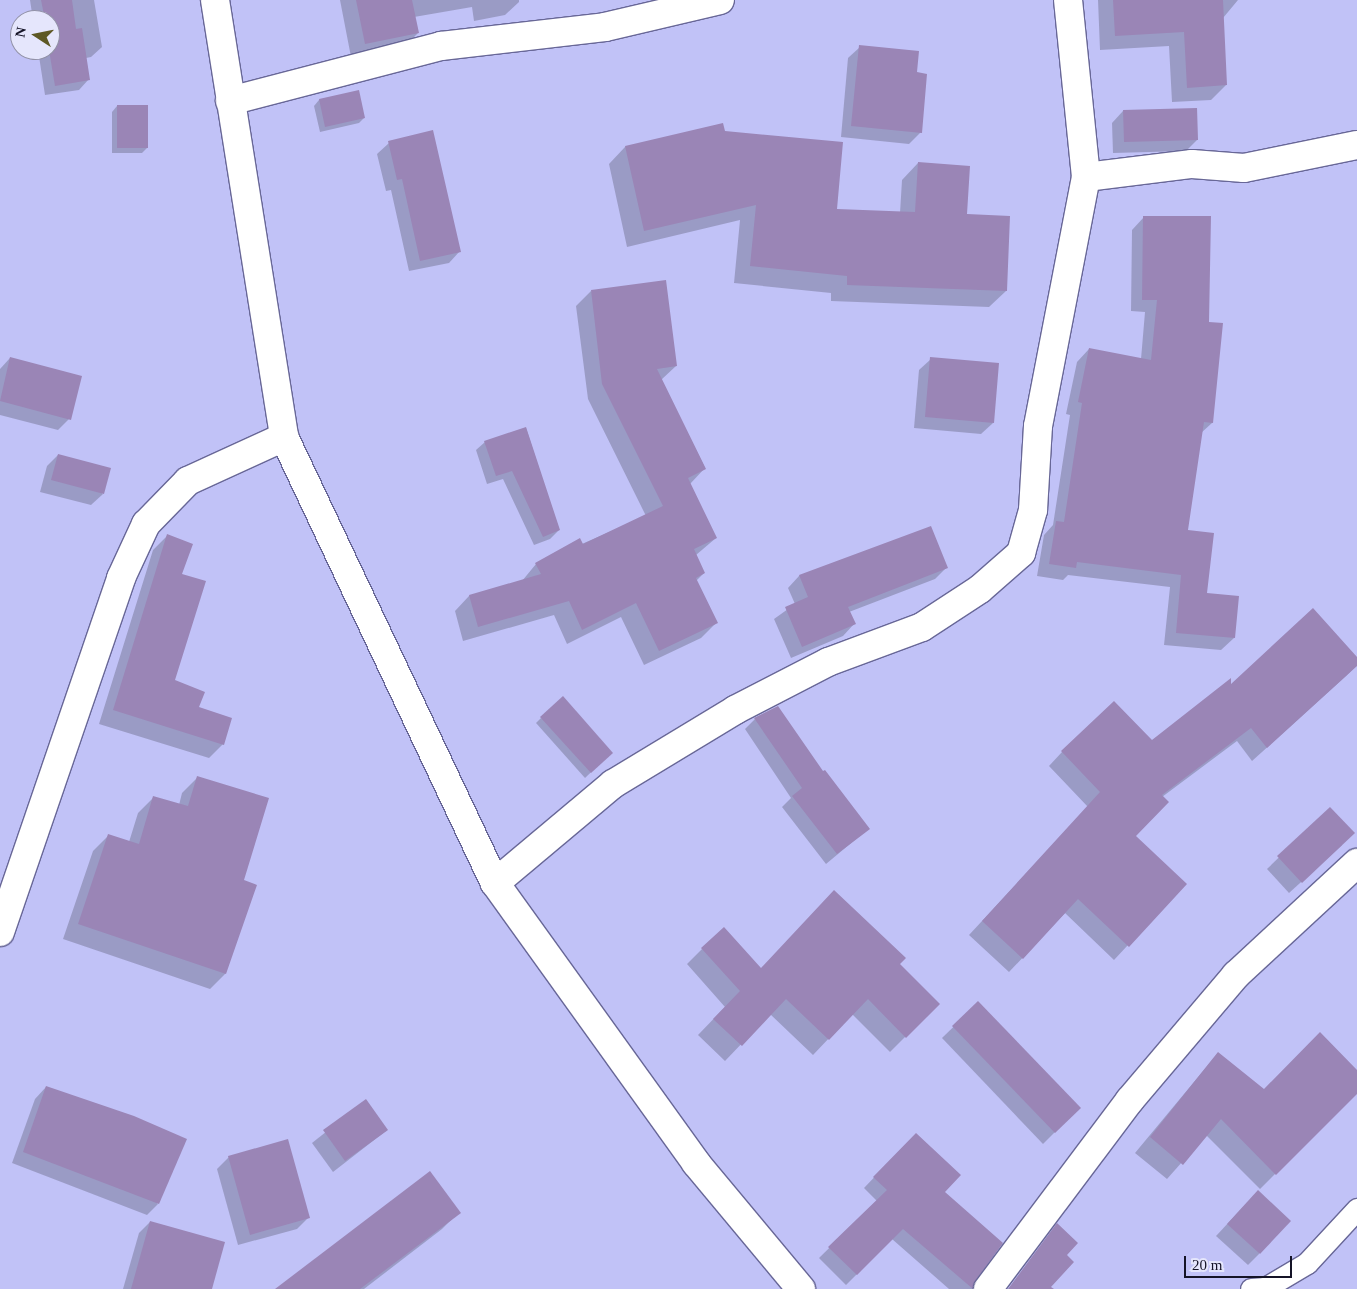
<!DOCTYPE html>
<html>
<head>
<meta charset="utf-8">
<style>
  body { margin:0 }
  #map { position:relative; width:1357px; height:1289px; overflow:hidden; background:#c1c2f7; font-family:"Times New Roman",serif }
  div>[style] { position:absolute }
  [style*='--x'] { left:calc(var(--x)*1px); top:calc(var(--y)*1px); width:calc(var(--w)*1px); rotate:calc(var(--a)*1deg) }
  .shadow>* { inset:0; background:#0003 }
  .building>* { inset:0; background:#9a85b6 }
  .roads { filter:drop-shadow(1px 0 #686797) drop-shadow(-1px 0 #686797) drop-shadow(0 1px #686797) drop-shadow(0 -1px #686797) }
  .service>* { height:21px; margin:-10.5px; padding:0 10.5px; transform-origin:10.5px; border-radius:10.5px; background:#fff }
  .minor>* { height:28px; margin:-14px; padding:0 14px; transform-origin:14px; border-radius:14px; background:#fff }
  .secondary>* { height:28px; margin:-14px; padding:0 14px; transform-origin:14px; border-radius:14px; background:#fff }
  span { translate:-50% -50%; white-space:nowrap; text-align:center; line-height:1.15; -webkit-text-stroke:4.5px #e5e6fc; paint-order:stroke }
  .north { position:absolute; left:10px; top:10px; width:50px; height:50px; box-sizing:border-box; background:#e5e6fc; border:1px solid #9292a7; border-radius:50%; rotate:281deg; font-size:14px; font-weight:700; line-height:20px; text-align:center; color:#151427 }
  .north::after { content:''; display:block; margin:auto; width:18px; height:22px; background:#5d5825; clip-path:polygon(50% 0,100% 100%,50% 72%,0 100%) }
  .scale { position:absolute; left:1184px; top:1256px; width:108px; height:22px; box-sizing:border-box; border:2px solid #151427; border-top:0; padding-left:6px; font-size:15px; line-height:18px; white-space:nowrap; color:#151427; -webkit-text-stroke:4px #e5e6fc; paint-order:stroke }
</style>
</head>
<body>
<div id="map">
  <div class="shadow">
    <i style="clip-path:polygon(30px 0,94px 0,102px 47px,91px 57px,86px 58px,89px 79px,79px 90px,45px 95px,38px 50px,50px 50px,50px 20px,33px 20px)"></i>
    <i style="clip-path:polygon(340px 0,519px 0,519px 2px,505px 15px,474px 21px,472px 7px,414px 17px,418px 33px,404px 47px,351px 57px)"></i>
    <i style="clip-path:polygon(1098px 0,1238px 0,1223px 18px,1226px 85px,1211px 100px,1172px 102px,1169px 46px,1100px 50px)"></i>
    <i style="clip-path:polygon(860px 47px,916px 73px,921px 132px,909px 144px,841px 137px,848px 58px)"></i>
    <i style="clip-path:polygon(358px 92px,364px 118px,359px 123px,320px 132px,314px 106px,319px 100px)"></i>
    <i style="clip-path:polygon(117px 106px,147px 148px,142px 153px,112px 153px,112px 112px)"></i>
    <i style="clip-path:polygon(1123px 111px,1197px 140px,1186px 151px,1113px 153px,1112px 123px)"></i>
    <i style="clip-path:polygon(722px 124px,724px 132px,835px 211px,900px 213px,902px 180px,918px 163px,966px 216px,1006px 291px,989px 307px,831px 301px,831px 293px,734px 283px,740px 220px,627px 247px,609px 164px,625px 147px)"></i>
    <i style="clip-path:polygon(389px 143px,460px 251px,449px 263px,409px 271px,391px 190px,386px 191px,377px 154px)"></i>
    <i style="clip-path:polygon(1144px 217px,1208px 323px,1212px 423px,1201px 433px,1186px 531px,1206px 594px,1234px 638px,1221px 650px,1164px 645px,1170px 587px,1068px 575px,1063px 580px,1037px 576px,1044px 535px,1053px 525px,1070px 415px,1066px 414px,1077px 362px,1089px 349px,1141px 359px,1145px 312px,1131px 311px,1132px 230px)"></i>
    <i style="clip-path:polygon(591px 291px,676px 366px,661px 380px,705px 468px,690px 484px,716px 538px,696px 555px,704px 573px,696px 581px,716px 623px,701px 638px,644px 665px,621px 617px,567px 644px,554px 615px,463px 641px,455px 611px,469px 596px,522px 581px,536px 564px,646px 516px,588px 399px,576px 306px)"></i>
    <i style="clip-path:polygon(10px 358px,69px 419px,58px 430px,0 415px,0 369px)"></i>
    <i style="clip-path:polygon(931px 359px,993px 423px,981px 434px,914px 428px,919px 370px)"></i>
    <i style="clip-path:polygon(526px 428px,559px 530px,550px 539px,534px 545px,503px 479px,487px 484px,476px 450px,485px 442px)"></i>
    <i style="clip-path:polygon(58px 455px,103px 494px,91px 505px,40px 492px,47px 466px)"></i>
    <i style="clip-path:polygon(931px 528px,946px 568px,935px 579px,849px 612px,854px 624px,843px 636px,791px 658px,774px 619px,795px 604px,788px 588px,799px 576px)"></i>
    <i style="clip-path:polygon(167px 536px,181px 575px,173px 681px,223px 744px,209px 758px,99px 724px,153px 550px)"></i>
    <i style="clip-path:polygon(1357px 659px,1357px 665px,1346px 676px,1252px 761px,1237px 741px,1162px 797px,1134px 836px,1185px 884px,1114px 960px,1065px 913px,1009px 972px,969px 935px,1088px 807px,1049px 766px,1062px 752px,1151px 741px,1229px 687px)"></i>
    <i style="clip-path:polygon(541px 718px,611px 753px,585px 778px,536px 723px)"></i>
    <i style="clip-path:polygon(755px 719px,823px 773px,868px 829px,826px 864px,782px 807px,791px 798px,745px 729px)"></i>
    <i style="clip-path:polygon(198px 777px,242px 881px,255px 886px,225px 974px,210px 989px,63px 939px,93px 851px,109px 835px,129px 842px,138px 813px,153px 798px,179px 805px,182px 793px)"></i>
    <i style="clip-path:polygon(1330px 808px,1342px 845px,1289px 893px,1267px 869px)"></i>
    <i style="clip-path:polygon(702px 949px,761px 969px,938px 1004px,890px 1052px,852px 1014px,813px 1055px,770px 1014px,725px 1061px,698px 1035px,725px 1007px,687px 964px)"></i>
    <i style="clip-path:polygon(978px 1003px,1079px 1108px,1043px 1144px,942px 1038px)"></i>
    <i style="clip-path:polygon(1218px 1053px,1264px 1090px,1357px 1071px,1357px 1092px,1260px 1189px,1206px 1135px,1167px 1179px,1135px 1153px)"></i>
    <i style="clip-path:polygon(46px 1087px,158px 1204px,147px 1215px,12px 1163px,35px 1099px)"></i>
    <i style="clip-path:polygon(366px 1100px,387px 1130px,333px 1172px,312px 1143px)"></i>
    <i style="clip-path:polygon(905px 1145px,943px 1192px,974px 1279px,972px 1289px,949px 1289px,892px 1239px,846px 1285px,819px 1258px,877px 1201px,864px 1188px)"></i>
    <i style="clip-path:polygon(229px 1157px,309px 1217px,297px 1229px,238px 1245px,217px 1169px)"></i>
    <i style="clip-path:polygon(1258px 1191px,1259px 1254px,1248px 1265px,1216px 1236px)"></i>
    <i style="clip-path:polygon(459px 1212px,442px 1229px,364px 1289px,281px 1289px)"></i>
    <i style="clip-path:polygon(150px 1222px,211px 1289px,123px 1289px,139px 1233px)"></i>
  </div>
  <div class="building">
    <i style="clip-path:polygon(41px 0,72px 0,76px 29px,82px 28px,90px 80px,55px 86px,49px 50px,50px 20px,45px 20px)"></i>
    <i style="clip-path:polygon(356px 0,412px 0,419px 33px,365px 44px)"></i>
    <i style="clip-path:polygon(1113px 0,1223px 0,1227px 85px,1187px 88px,1184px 32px,1115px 36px)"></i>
    <i style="clip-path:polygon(859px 45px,919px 51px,917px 72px,927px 74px,922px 133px,851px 126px)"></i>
    <i style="clip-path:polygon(359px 90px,365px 118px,325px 127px,319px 99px)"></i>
    <i style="clip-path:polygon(117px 105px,148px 105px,148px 148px,117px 148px)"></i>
    <i style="clip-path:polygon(1197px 108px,1198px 140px,1124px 142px,1123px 110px)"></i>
    <i style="clip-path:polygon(723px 123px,725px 131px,843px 142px,837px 209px,915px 212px,918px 162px,970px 166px,967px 214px,1010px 216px,1007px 291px,847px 285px,847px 276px,750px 266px,756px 205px,644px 231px,625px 146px)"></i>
    <i style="clip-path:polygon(433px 130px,461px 252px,420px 261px,402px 179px,397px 180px,388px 141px)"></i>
    <i style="clip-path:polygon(1143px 216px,1211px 216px,1209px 322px,1223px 323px,1213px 423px,1204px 422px,1188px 530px,1214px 533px,1207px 593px,1239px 596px,1235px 638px,1176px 633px,1181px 575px,1077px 562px,1076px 568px,1049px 564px,1056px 521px,1064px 522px,1082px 403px,1078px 402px,1089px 348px,1151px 360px,1157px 300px,1142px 300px)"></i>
    <i style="clip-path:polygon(666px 280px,677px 366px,657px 369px,706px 469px,688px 478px,717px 538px,694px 549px,705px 573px,696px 578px,718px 623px,659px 651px,636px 603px,582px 630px,569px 601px,478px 627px,469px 595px,541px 574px,535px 563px,580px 538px,583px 544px,663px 506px,602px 384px,591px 290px)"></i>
    <i style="clip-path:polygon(10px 357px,82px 376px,71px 420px,0 401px)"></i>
    <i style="clip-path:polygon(930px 357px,999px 363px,994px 423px,925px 417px)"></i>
    <i style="clip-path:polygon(526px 427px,560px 530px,543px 537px,512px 471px,496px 476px,484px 441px)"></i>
    <i style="clip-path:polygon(58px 454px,111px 468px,104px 494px,51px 480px)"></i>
    <i style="clip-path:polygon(931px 526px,948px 568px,848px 607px,856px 624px,802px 647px,785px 607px,808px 597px,799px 575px)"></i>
    <i style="clip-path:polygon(167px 534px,193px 544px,182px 574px,206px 581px,175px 680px,205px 692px,199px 707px,232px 718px,224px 745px,113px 710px)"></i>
    <i style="clip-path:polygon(1313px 608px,1357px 657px,1357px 666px,1267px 748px,1251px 728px,1162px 795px,1169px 802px,1136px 836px,1187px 884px,1129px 947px,1078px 899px,1023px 959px,982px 921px,1100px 792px,1061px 751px,1114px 701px,1152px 740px,1231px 678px,1231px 684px)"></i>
    <i style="clip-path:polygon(563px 696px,613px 753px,591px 773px,540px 717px)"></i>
    <i style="clip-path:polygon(778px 706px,823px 771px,825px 770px,870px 829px,837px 854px,792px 796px,802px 788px,754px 718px)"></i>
    <i style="clip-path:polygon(197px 776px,269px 798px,244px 880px,257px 885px,226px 974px,78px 924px,108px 834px,139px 844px,153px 796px,188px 806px)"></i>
    <i style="clip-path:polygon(1330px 807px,1355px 833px,1302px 883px,1277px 856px)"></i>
    <i style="clip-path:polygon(834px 890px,906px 958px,900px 964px,940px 1004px,906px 1038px,868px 999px,829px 1040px,786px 999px,742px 1046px,713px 1019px,740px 991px,701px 948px,724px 927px,761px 968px)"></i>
    <i style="clip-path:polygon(978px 1001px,1081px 1108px,1055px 1133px,952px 1026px)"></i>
    <i style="clip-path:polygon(1320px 1032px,1357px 1070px,1357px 1094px,1276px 1175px,1221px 1119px,1183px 1165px,1150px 1137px,1218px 1052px,1264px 1089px)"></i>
    <i style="clip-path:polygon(46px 1086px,134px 1116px,187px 1139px,159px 1204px,23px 1152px)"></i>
    <i style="clip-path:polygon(366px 1099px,388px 1130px,345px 1161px,323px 1130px)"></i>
    <i style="clip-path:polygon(916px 1133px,961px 1175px,945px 1192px,1003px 1243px,976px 1280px,973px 1289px,903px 1229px,857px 1275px,828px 1247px,887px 1190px,873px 1177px)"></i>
    <i style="clip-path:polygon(288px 1139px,310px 1218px,250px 1235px,228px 1156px)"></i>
    <i style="clip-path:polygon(430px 1171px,461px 1213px,360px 1289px,275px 1289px)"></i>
    <i style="clip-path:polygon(1258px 1190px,1291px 1221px,1260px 1254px,1227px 1224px)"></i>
    <i style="clip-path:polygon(150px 1221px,225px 1242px,212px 1289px,131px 1289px)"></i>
    <i style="clip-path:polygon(1057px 1223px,1078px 1243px,1067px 1255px,1074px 1262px,1051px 1287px,1054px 1289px,1008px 1289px)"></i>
  </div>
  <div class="roads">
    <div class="service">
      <i style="--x:1251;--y:1289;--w:14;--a:-4"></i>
      <i style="--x:1265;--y:1288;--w:49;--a:-30.8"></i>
      <i style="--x:1307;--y:1263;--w:74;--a:-47.2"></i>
    </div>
    <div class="minor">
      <i style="--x:230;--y:101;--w:218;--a:-14.6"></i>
      <i style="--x:441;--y:46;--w:165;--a:-6.6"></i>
      <i style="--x:605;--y:27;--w:118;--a:-13.2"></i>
      <i style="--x:1086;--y:177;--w:107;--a:-7"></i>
      <i style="--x:1192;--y:164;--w:52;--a:4.4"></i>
      <i style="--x:1244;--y:168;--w:115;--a:-11.5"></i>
      <i style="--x:495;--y:883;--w:154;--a:-40"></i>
      <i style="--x:613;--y:784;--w:143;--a:-31.2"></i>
      <i style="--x:735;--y:710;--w:105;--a:-27.3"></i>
      <i style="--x:828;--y:662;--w:100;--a:-20.4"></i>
      <i style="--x:922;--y:627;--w:69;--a:-33.2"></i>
      <i style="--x:980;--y:589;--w:55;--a:-41.3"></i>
      <i style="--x:1021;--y:553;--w:45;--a:-74.4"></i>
      <i style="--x:1033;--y:510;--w:84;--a:-86.6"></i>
      <i style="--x:1038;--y:426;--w:254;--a:-79.1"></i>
      <i style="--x:1086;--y:177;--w:178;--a:-95.8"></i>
      <i style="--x:0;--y:932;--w:374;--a:-71.1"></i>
      <i style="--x:121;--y:578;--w:60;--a:-65.2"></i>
      <i style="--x:146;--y:524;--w:60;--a:-45.7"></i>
      <i style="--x:188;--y:481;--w:106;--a:-24.6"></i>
      <i style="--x:988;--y:1289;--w:236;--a:-53.1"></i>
      <i style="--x:1130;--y:1100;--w:164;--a:-49.7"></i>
      <i style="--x:1236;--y:975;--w:165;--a:-42.8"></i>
    </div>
    <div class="secondary">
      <i style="--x:215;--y:0;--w:442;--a:81"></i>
      <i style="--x:284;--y:437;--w:493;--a:64.7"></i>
      <i style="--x:495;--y:883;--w:345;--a:54.3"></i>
      <i style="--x:696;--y:1163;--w:164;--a:50.2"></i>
    </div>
  </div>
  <div class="north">N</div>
  <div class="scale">20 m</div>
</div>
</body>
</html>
